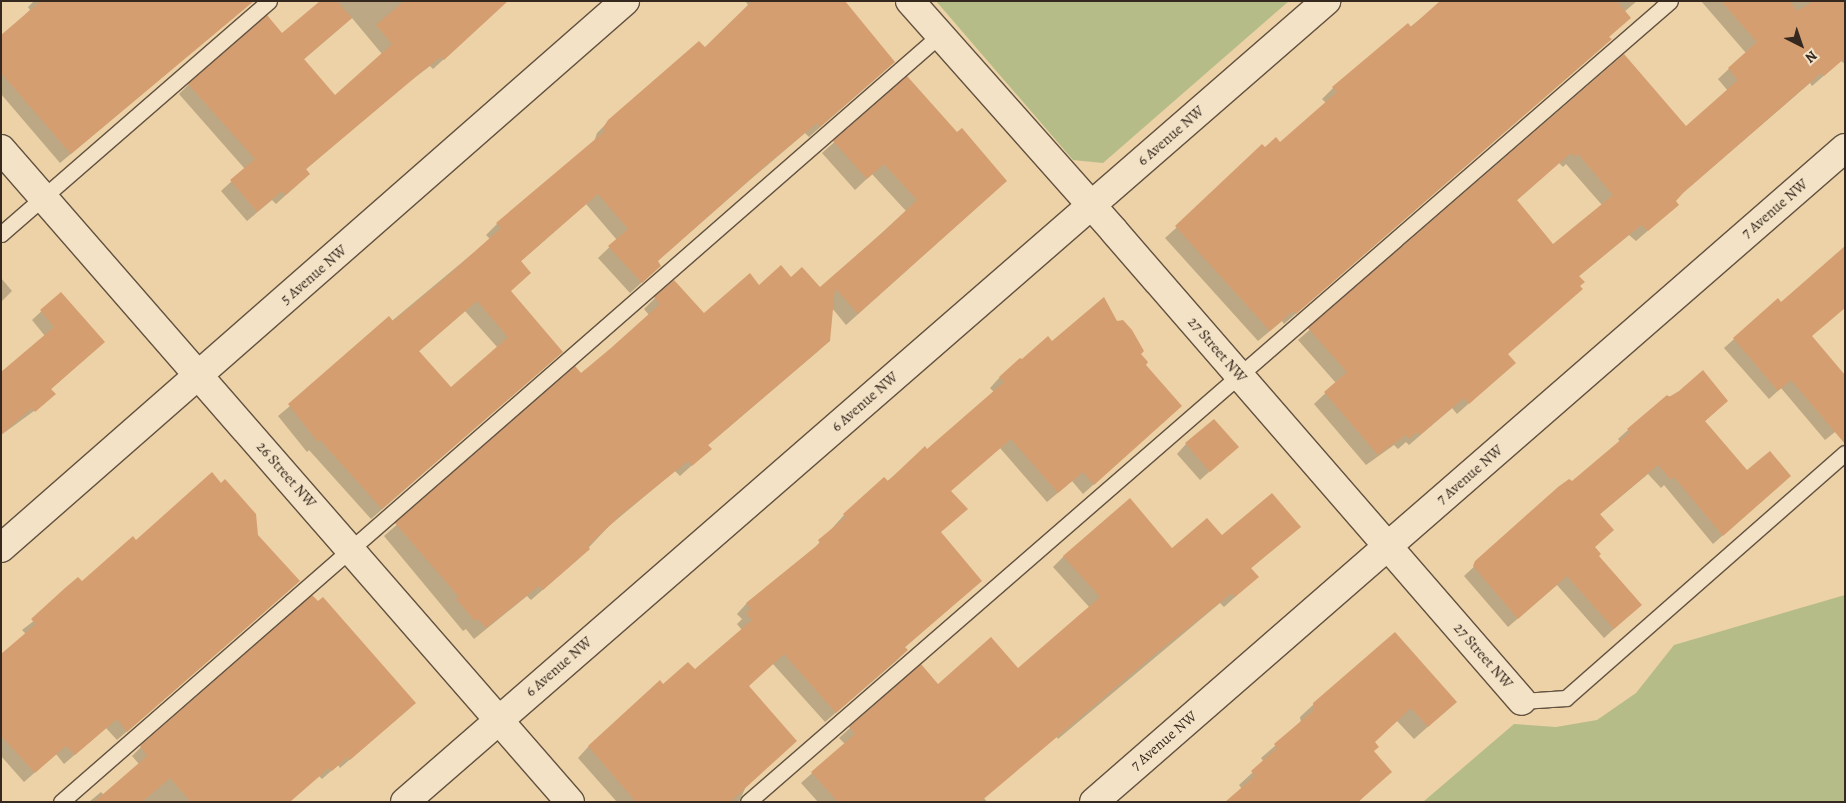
<!DOCTYPE html>
<html>
<head>
<meta charset="utf-8">
<style>
  body { margin:0 }
  #map { position:relative; width:1846px; height:803px; overflow:hidden; background:#ecd2a6; font-family:Alegreya,serif }
  div>[style] { position:absolute }
  [style*='--x'] { left:calc(var(--x)*1px); top:calc(var(--y)*1px); width:calc(var(--w)*1px); rotate:calc(var(--a)*1deg) }
  .green>* { inset:0; background:#b6bc88 }
  .shadow>* { inset:0; background:#0003 }
  .building>* { inset:0; background:#d59e71 }
  .roads { filter:drop-shadow(1px 0 #635241) drop-shadow(-1px 0 #635241) drop-shadow(0 1px #635241) drop-shadow(0 -1px #635241) }
  .service>* { height:15px; margin:-7.5px; padding:0 7.5px; transform-origin:7.5px; border-radius:7.5px; background:#f3e2c5 }
  .minor>* { height:28px; margin:-14px; padding:0 14px; transform-origin:14px; border-radius:14px; background:#f3e2c5 }
  span { translate:-50% -50%; white-space:nowrap; text-align:center; line-height:1.15; -webkit-text-stroke:4px #f3e2c5; paint-order:stroke }
  .street-label { font-size:15px; color:#35281f }
  .frame { position:absolute; inset:0; border:2px solid #35281f; pointer-events:none }
  .north { position:absolute; left:1776px; top:20px; width:50px; height:50px; -webkit-text-stroke:4px #f3e2c5; paint-order:stroke; rotate:139deg; font-size:14px; font-weight:700; line-height:20px; text-align:center; color:#35281f }
  .north::after { content:''; display:block; margin:auto; width:18px; height:22px; background:#35281f; clip-path:polygon(50% 0,100% 100%,50% 72%,0 100%) }
</style>
</head>
<body>
<div id="map">
  <div class="green">
    <i style="clip-path:polygon(936px 1px,1289px 1px,1103px 163px,1073px 160px)"></i>
    <i style="clip-path:polygon(1845px 595px,1845px 802px,1423px 802px,1514px 724px,1556px 727px,1597px 720px,1636px 693px,1674px 645px)"></i>
  </div>
  <div class="shadow">
    <i style="clip-path:polygon(34px 1px,253px 1px,60px 163px,1px 94px,1px 37px,30px 10px,28px 7px)"></i>
    <i style="clip-path:polygon(evenodd,322px 1px,431px 1px,490px 17px,433px 69px,430px 66px,406px 84px,305px 170px,309px 174px,276px 204px,272px 200px,247px 221px,221px 191px,245px 169px,179px 94px,189px 84px,282px 34px,322px 1px,352px 18px,382px 54px,334px 97px,303px 60px,352px 18px)"></i>
    <i style="clip-path:polygon(evenodd,745px 1px,843px 1px,883px 72px,809px 137px,805px 133px,751px 179px,656px 262px,649px 276px,630px 293px,598px 258px,617px 240px,586px 204px,520px 262px,510px 292px,550px 362px,371px 519px,309px 450px,307px 452px,278px 416px,490px 239px,486px 235px,497px 224px,594px 142px,597px 133px,609px 121px,705px 49px,749px 6px,745px 1px,465px 311px,498px 348px,450px 389px,418px 352px,465px 311px)"></i>
    <i style="clip-path:polygon(1443px 1px,1637px 1px,1624px 12px,1599px 50px,1284px 324px,1282px 321px,1258px 341px,1165px 238px,1264px 149px,1280px 144px,1326px 103px,1322px 99px,1333px 88px)"></i>
    <i style="clip-path:polygon(evenodd,1701px 1px,1845px 1px,1845px 64px,1841px 61px,1812px 86px,1810px 83px,1678px 197px,1666px 215px,1636px 241px,1629px 235px,1578px 277px,1507px 355px,1514px 363px,1457px 414px,1452px 408px,1409px 445px,1406px 442px,1398px 449px,1394px 445px,1366px 465px,1314px 404px,1336px 383px,1298px 340px,1624px 55px,1686px 128px,1728px 91px,1718px 79px,1746px 53px,1701px 1px,1559px 163px,1563px 167px,1566px 164px,1602px 205px,1553px 246px,1516px 201px,1559px 163px)"></i>
    <i style="clip-path:polygon(907px 78px,994px 192px,846px 325px,832px 308px,828px 341px,817px 352px,707px 446px,710px 449px,680px 476px,675px 471px,609px 526px,577px 560px,531px 600px,527px 596px,474px 639px,466px 629px,463px 631px,384px 536px,575px 368px,581px 375px,649px 315px,644px 309px,655px 298px,703px 315px,759px 287px,791px 278px,820px 289px,906px 211px,872px 174px,855px 190px,822px 153px)"></i>
    <i style="clip-path:polygon(1px 278px,12px 291px,1px 302px)"></i>
    <i style="clip-path:polygon(61px 293px,104px 342px,50px 390px,45px 403px,1px 435px,1px 374px,45px 336px,32px 320px)"></i>
    <i style="clip-path:polygon(1778px 300px,1810px 337px,1845px 424px,1825px 440px,1781px 388px,1769px 399px,1724px 348px)"></i>
    <i style="clip-path:polygon(1117px 322px,1139px 354px,1170px 416px,1083px 494px,1072px 481px,1047px 502px,1000px 448px,950px 491px,940px 533px,981px 581px,904px 648px,907px 650px,896px 661px,825px 722px,773px 664px,748px 686px,747px 784px,739px 802px,617px 802px,578px 758px,588px 747px,660px 682px,663px 686px,694px 671px,742px 630px,737px 624px,742px 619px,737px 614px,747px 603px,810px 553px,844px 515px,927px 450px,994px 392px,990px 388px,1000px 377px,1052px 343px)"></i>
    <i style="clip-path:polygon(1667px 396px,1727px 401px,1704px 422px,1747px 472px,1780px 485px,1713px 544px,1664px 485px,1661px 488px,1648px 474px,1599px 515px,1594px 548px,1597px 556px,1640px 605px,1604px 638px,1557px 585px,1508px 627px,1464px 576px,1559px 488px,1572px 483px,1620px 442px,1618px 439px,1628px 430px)"></i>
    <i style="clip-path:polygon(1186px 444px,1227px 456px,1200px 480px,1177px 454px)"></i>
    <i style="clip-path:polygon(257px 535px,288px 591px,117px 740px,106px 728px,64px 764px,56px 754px,24px 782px,1px 756px,1px 656px,26px 634px,22px 630px,136px 542px)"></i>
    <i style="clip-path:polygon(1222px 537px,1288px 537px,1250px 569px,1246px 587px,1224px 607px,1220px 603px,1058px 739px,1056px 736px,984px 798px,987px 802px,818px 802px,801px 783px,845px 744px,839px 738px,850px 728px,938px 686px,1018px 670px,1090px 608px,1053px 567px,1064px 556px,1172px 550px)"></i>
    <i style="clip-path:polygon(1456px 702px,1414px 739px,1397px 721px,1374px 742px,1372px 752px,1390px 772px,1358px 802px,1242px 789px,1239px 785px,1264px 762px,1261px 758px,1301px 723px,1300px 717px,1314px 704px)"></i>
    <i style="clip-path:polygon(405px 712px,340px 768px,338px 765px,322px 779px,319px 776px,289px 802px,89px 802px,101px 792px,104px 795px,139px 764px,132px 756px,141px 747px)"></i>
  </div>
  <div class="building">
    <i style="clip-path:polygon(41px 1px,254px 1px,71px 154px,1px 73px,1px 35px)"></i>
    <i style="clip-path:polygon(320px 1px,337px 1px,352px 18px,304px 59px,335px 95px,392px 44px,376px 25px,404px 1px,508px 1px,444px 60px,441px 57px,418px 75px,306px 169px,310px 174px,286px 195px,282px 191px,257px 212px,230px 180px,255px 159px,188px 84px,267px 15px,282px 33px)"></i>
    <i style="clip-path:polygon(evenodd,752px 1px,845px 1px,895px 62px,820px 127px,817px 123px,763px 168px,658px 261px,661px 266px,642px 283px,608px 246px,628px 229px,598px 194px,521px 261px,531px 273px,511px 291px,563px 352px,382px 509px,320px 440px,318px 442px,288px 404px,389px 316px,393px 321px,444px 279px,501px 228px,496px 223px,605px 131px,603px 128px,608px 120px,699px 41px,705px 47px,752px 1px,477px 301px,508px 337px,451px 387px,419px 351px,477px 301px)"></i>
    <i style="clip-path:polygon(1440px 1px,1617px 1px,1631px 18px,1609px 37px,1612px 39px,1296px 314px,1293px 311px,1270px 331px,1175px 226px,1262px 144px,1265px 147px,1276px 137px,1280px 142px,1337px 92px,1332px 87px,1408px 23px,1411px 27px)"></i>
    <i style="clip-path:polygon(evenodd,1721px 1px,1790px 1px,1797px 11px,1814px 1px,1845px 1px,1845px 58px,1824px 76px,1821px 73px,1683px 193px,1676px 201px,1679px 205px,1648px 231px,1641px 225px,1579px 276px,1585px 282px,1580px 286px,1583px 289px,1508px 354px,1516px 363px,1469px 404px,1464px 398px,1420px 435px,1417px 432px,1409px 439px,1406px 435px,1378px 455px,1324px 392px,1347px 372px,1308px 328px,1624px 54px,1686px 126px,1738px 80px,1728px 68px,1757px 42px,1721px 1px,1571px 153px,1575px 157px,1578px 154px,1613px 195px,1553px 244px,1517px 200px,1571px 153px)"></i>
    <i style="clip-path:polygon(907px 76px,957px 132px,962px 128px,1007px 181px,858px 314px,835px 288px,830px 341px,708px 445px,712px 449px,692px 466px,688px 461px,622px 514px,588px 546px,590px 549px,543px 590px,539px 586px,486px 628px,478px 619px,475px 621px,456px 599px,459px 597px,395px 523px,575px 366px,581px 373px,611px 348px,660px 304px,654px 297px,674px 280px,704px 313px,750px 273px,759px 285px,781px 265px,791px 277px,802px 267px,820px 287px,883px 232px,917px 200px,884px 164px,867px 179px,833px 141px)"></i>
    <i style="clip-path:polygon(1845px 246px,1845px 308px,1812px 336px,1845px 375px,1845px 444px,1791px 380px,1778px 391px,1733px 338px,1778px 298px,1781px 302px)"></i>
    <i style="clip-path:polygon(61px 292px,105px 342px,51px 389px,56px 394px,35px 412px,32px 408px,1px 435px,1px 372px,54px 327px,40px 310px)"></i>
    <i style="clip-path:polygon(1104px 297px,1117px 321px,1123px 320px,1132px 330px,1144px 351px,1141px 354px,1148px 362px,1146px 365px,1182px 406px,1094px 485px,1083px 472px,1058px 493px,1011px 439px,951px 491px,968px 509px,941px 532px,982px 581px,905px 647px,908px 650px,836px 713px,784px 654px,749px 686px,797px 741px,730px 802px,636px 802px,588px 746px,660px 680px,663px 684px,688px 662px,695px 669px,752px 620px,746px 613px,751px 609px,746px 603px,820px 543px,818px 540px,846px 517px,843px 514px,884px 477px,888px 481px,925px 446px,927px 449px,1004px 382px,999px 377px,1020px 358px,1022px 359px,1048px 336px,1052px 341px)"></i>
    <i style="clip-path:polygon(1703px 370px,1728px 401px,1705px 421px,1747px 470px,1770px 451px,1791px 476px,1723px 536px,1674px 477px,1671px 480px,1658px 465px,1600px 514px,1614px 530px,1595px 547px,1601px 554px,1599px 556px,1642px 605px,1614px 629px,1567px 576px,1518px 619px,1473px 566px,1475px 561px,1558px 487px,1569px 479px,1572px 481px,1630px 432px,1627px 429px,1667px 395px,1669px 397px,1679px 391px)"></i>
    <i style="clip-path:polygon(1214px 419px,1239px 447px,1210px 472px,1185px 443px)"></i>
    <i style="clip-path:polygon(212px 472px,221px 483px,225px 479px,256px 514px,258px 535px,300px 581px,127px 732px,117px 719px,75px 755px,66px 746px,35px 773px,1px 736px,1px 654px,36px 624px,31px 619px,65px 588px,78px 577px,82px 581px,133px 536px,136px 540px)"></i>
    <i style="clip-path:polygon(1272px 493px,1301px 527px,1251px 568px,1259px 577px,1235px 597px,1232px 593px,1154px 655px,980px 802px,838px 802px,811px 772px,855px 734px,849px 727px,921px 664px,938px 684px,991px 637px,1018px 668px,1100px 597px,1063px 556px,1130px 498px,1172px 548px,1207px 518px,1222px 535px)"></i>
    <i style="clip-path:polygon(312px 595px,318px 601px,323px 597px,416px 703px,350px 760px,348px 757px,332px 771px,329px 768px,291px 801px,191px 802px,170px 778px,142px 802px,94px 802px,147px 756px,140px 746px)"></i>
    <i style="clip-path:polygon(1395px 632px,1457px 702px,1428px 727px,1411px 708px,1375px 742px,1379px 747px,1374px 751px,1392px 772px,1358px 802px,1225px 802px,1255px 776px,1251px 771px,1277px 748px,1274px 744px,1314px 710px,1313px 703px)"></i>
  </div>
  <div class="roads">
    <div class="service">
      <i style="--x:1;--y:234;--w:355;--a:-41"></i>
      <i style="--x:1522;--y:701;--w:44;--a:-3.9"></i>
      <i style="--x:1566;--y:698;--w:371;--a:-41.3"></i>
      <i style="--x:61;--y:802;--w:1167;--a:-41.11"></i>
      <i style="--x:748;--y:802;--w:1221;--a:-40.98"></i>
    </div>
    <div class="minor">
      <i style="--x:910;--y:1;--w:307;--a:48.4"></i>
      <i style="--x:1114;--y:231;--w:622;--a:49.04"></i>
      <i style="--x:1;--y:149;--w:866;--a:48.93"></i>
      <i style="--x:1;--y:548;--w:830;--a:-41.24"></i>
      <i style="--x:405;--y:802;--w:1221;--a:-41.01"></i>
      <i style="--x:1094;--y:802;--w:996;--a:-41.05"></i>
    </div>
  </div>
  <div class="street-label">
    <span style="left:1171px;top:136px;rotate:-41deg">6 Avenue NW</span>
    <span style="left:1775px;top:209px;rotate:-41deg">7 Avenue NW</span>
    <span style="left:314px;top:275px;rotate:-41deg">5 Avenue NW</span>
    <span style="left:1217px;top:350px;rotate:49deg">27 Street NW</span>
    <span style="left:865px;top:402px;rotate:-41deg">6 Avenue NW</span>
    <span style="left:286px;top:475px;rotate:49deg">26 Street NW</span>
    <span style="left:1470px;top:475px;rotate:-41deg">7 Avenue NW</span>
    <span style="left:1483px;top:656px;rotate:49deg">27 Street NW</span>
    <span style="left:559px;top:667px;rotate:-41deg">6 Avenue NW</span>
    <span style="left:1164px;top:741px;rotate:-41deg">7 Avenue NW</span>
  </div>
  <div class="frame"></div>
  <div class="north">N</div>
</div>
</body>
</html>
